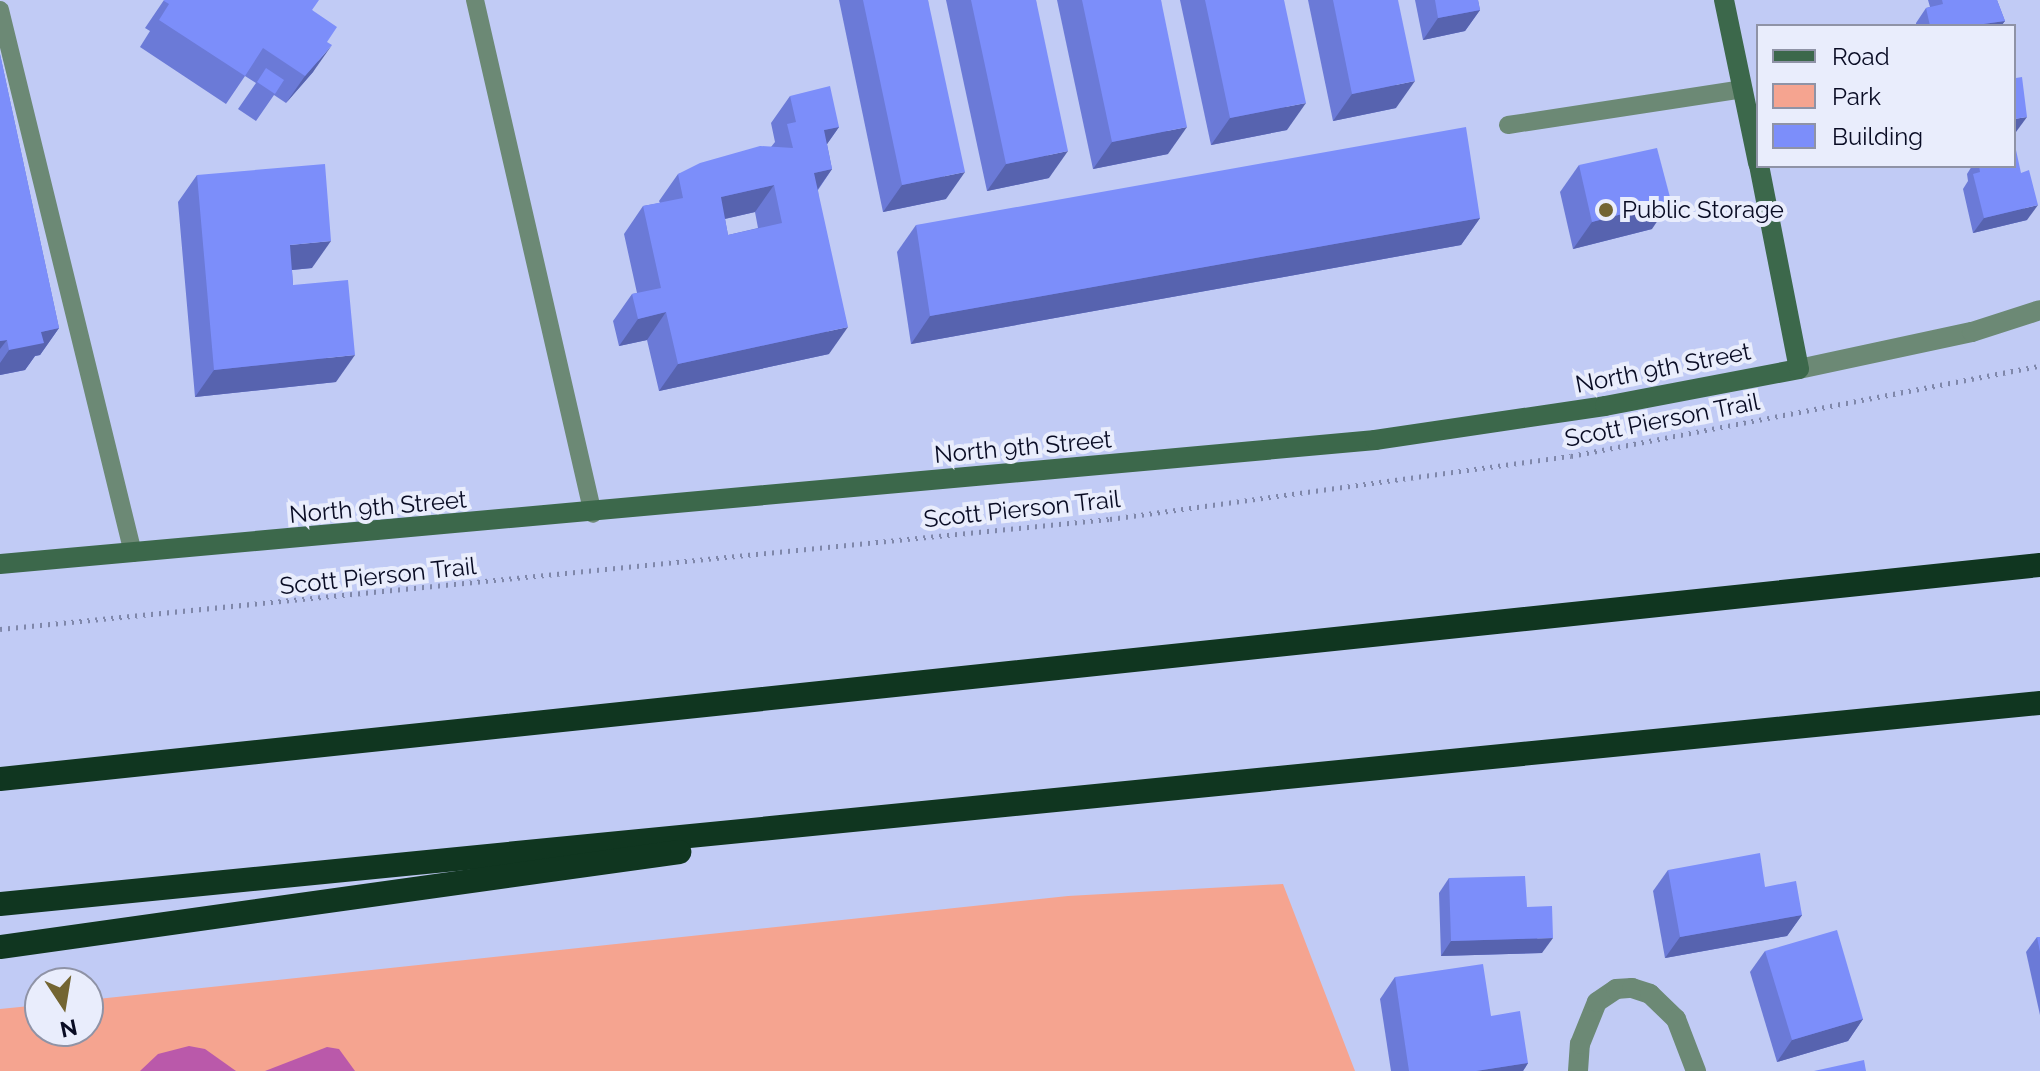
<!DOCTYPE html>
<html>
<head>
<meta charset="utf-8">
<style>
  body { margin:0 }
  #map { position:relative; width:2040px; height:1071px; overflow:hidden; background:#c1cbf5; font-family:Raleway,sans-serif }
  div>[style] { position:absolute }
  [style*='--x'] { left:calc(var(--x)*1px); top:calc(var(--y)*1px); width:calc(var(--w)*1px); rotate:calc(var(--a)*1deg) }
  .green>* { inset:0; background:#f5a490 }
  .water>* { inset:0; background:#ba59aa }
  .path>* { height:5px; margin-top:-2.5px; transform-origin:0; background:repeating-linear-gradient(90deg,#7f87aa 0 2px,transparent 0 8px) }
  .lane>* { height:18px; margin:-9px; padding:0 9px; transform-origin:9px; border-radius:9px; background:#6c8975 }
  .street>* { height:20px; margin:-10px; padding:0 10px; transform-origin:10px; border-radius:10px; background:#6c8975 }
  .secondary>* { height:20px; margin:-10px; padding:0 10px; transform-origin:10px; border-radius:10px; background:#3c684b }
  .highway>* { height:24px; margin:-12px; padding:0 12px; transform-origin:12px; border-radius:12px; background:#103620 }
  .wall>* { inset:0; background:#6b7ad7 }
  .shaded-wall>* { inset:0; background:#5763af }
  .building>* { inset:0; background:#7c8efa }
  .dots>* { width:22px; height:22px; translate:-50% -50%; box-sizing:border-box; border:4px solid #e9edfc; border-radius:50% }
  span { translate:-50% -50%; white-space:nowrap; text-align:center; line-height:1.15; -webkit-text-stroke:8px #e9edfc; paint-order:stroke }
  .poi-label { font-size:24px; color:#090c24 }
  .left { translate:0 -50%; text-align:left }
  .street-label { font-size:24px; color:#090c24 }
  .legend { position:absolute; left:1756px; top:24px; width:260px; height:144px; box-sizing:border-box; background:#e9edfc; border:2px solid #8f93a6; margin:0; padding:10px 14px; list-style:none; font-size:24px; color:#090c24 }
  .legend li { display:flex; align-items:center; gap:16px; height:40px }
  .legend b { width:40px; border:2px solid #8f93a6 }
  .north { position:absolute; left:24px; top:967px; width:80px; height:80px; box-sizing:border-box; background:#e9edfc; border:2px solid #8f93a6; border-radius:50%; rotate:168deg; font-size:22px; font-weight:700; line-height:32px; text-align:center; color:#090c24 }
  .north::after { content:''; display:block; margin:auto; width:28px; height:36px; background:#736532; clip-path:polygon(50% 0,100% 100%,50% 72%,0 100%) }
</style>
</head>
<body>
<div id="map">
  <div class="green">
    <i style="clip-path:polygon(1283px 884px,1355px 1071px,0 1071px,0 1009px,40px 1005px,40px 1031px,88px 1031px,88px 1000px,1068px 896px)"></i>
  </div>
  <div class="water">
    <i style="clip-path:polygon(189px 1046px,205px 1049px,236px 1071px,140px 1071px,158px 1054px)"></i>
    <i style="clip-path:polygon(327px 1047px,339px 1049px,355px 1071px,265px 1071px)"></i>
  </div>
  <div class="path">
    <i style="--x:0;--y:629;--w:1115;--a:-5.66"></i>
    <i style="--x:1110;--y:519;--w:465;--a:-7.8"></i>
    <i style="--x:1571;--y:456;--w:478;--a:-10.9"></i>
  </div>
  <div class="lane">
    <i style="--x:475;--y:0;--w:527;--a:77.07"></i>
    <i style="--x:0;--y:10;--w:559;--a:76.24"></i>
    <i style="--x:1508;--y:125;--w:238;--a:-8.7"></i>
  </div>
  <div class="street">
    <i style="--x:1799;--y:369;--w:177;--a:-12.1"></i>
    <i style="--x:1972;--y:332;--w:71;--a:-17.9"></i>
    <i style="--x:1578;--y:1071;--w:27;--a:-86"></i>
    <i style="--x:1580;--y:1044;--w:45;--a:-68"></i>
    <i style="--x:1597;--y:1002;--w:23;--a:-34"></i>
    <i style="--x:1616;--y:989;--w:16;--a:-4"></i>
    <i style="--x:1632;--y:988;--w:19;--a:18"></i>
    <i style="--x:1650;--y:994;--w:36;--a:44"></i>
    <i style="--x:1676;--y:1019;--w:56;--a:69"></i>
  </div>
  <div class="secondary">
    <i style="--x:1724;--y:0;--w:167;--a:78.2"></i>
    <i style="--x:0;--y:564;--w:1381;--a:-5.15"></i>
    <i style="--x:1375;--y:440;--w:232;--a:-8.4"></i>
    <i style="--x:1605;--y:406;--w:197;--a:-10.8"></i>
    <i style="--x:1799;--y:369;--w:207;--a:-101.1"></i>
  </div>
  <div class="highway">
    <i style="--x:0;--y:779;--w:2051;--a:-5.99"></i>
    <i style="--x:0;--y:904;--w:2050;--a:-5.63"></i>
    <i style="--x:0;--y:947;--w:686;--a:-7.96"></i>
  </div>
  <div class="wall">
    <i style="clip-path:polygon(164px 0,312px 10px,327px 42px,313px 72px,286px 103px,274px 95px,256px 121px,238px 109px,256px 83px,245px 76px,226px 104px,140px 47px,150px 31px,145px 28px)"></i>
    <i style="clip-path:polygon(839px 0,928px 0,946px 199px,883px 212px)"></i>
    <i style="clip-path:polygon(946px 0,1036px 0,1049px 178px,987px 191px)"></i>
    <i style="clip-path:polygon(1057px 0,1161px 0,1168px 154px,1093px 169px)"></i>
    <i style="clip-path:polygon(1180px 0,1284px 0,1287px 130px,1211px 145px)"></i>
    <i style="clip-path:polygon(1308px 0,1398px 0,1396px 108px,1333px 121px)"></i>
    <i style="clip-path:polygon(1415px 0,1478px 0,1480px 10px,1465px 31px,1423px 40px)"></i>
    <i style="clip-path:polygon(1928px 0,1997px 0,2005px 21px,2001px 26px,1916px 26px,1916px 23px,1926px 8px,1930px 7px)"></i>
    <i style="clip-path:polygon(0 54px,59px 328px,40px 355px,35px 356px,25px 370px,0 375px)"></i>
    <i style="clip-path:polygon(evenodd,790px 96px,839px 127px,827px 144px,832px 169px,818px 190px,829px 354px,659px 391px,647px 340px,619px 346px,613px 321px,632px 294px,637px 293px,624px 234px,643px 206px,660px 203px,659px 201px,678px 174px,771px 147px,775px 142px,771px 123px,790px 96px,755px 212px,758px 228px,728px 235px,725px 219px,755px 212px)"></i>
    <i style="clip-path:polygon(1579px 165px,1652px 229px,1573px 249px,1560px 192px)"></i>
    <i style="clip-path:polygon(1972px 166px,2014px 166px,2027px 220px,1973px 233px,1963px 189px,1968px 181px,1967px 174px)"></i>
    <i style="clip-path:polygon(197px 175px,312px 268px,292px 270px,293px 285px,336px 382px,195px 397px,178px 202px)"></i>
    <i style="clip-path:polygon(1480px 218px,1461px 245px,911px 344px,897px 252px,916px 225px)"></i>
    <i style="clip-path:polygon(1668px 870px,1765px 887px,1802px 915px,1787px 936px,1665px 958px,1653px 891px)"></i>
    <i style="clip-path:polygon(1449px 878px,1527px 907px,1542px 953px,1441px 956px,1439px 893px)"></i>
    <i style="clip-path:polygon(2037px 937px,2040px 937px,2040px 1015px,2026px 952px)"></i>
    <i style="clip-path:polygon(1765px 951px,1863px 1019px,1848px 1041px,1777px 1062px,1750px 972px)"></i>
    <i style="clip-path:polygon(1395px 977px,1491px 1016px,1528px 1063px,1523px 1071px,1391px 1071px,1380px 999px)"></i>
  </div>
  <div class="shaded-wall">
    <i style="clip-path:polygon(1480px 10px,1465px 31px,1423px 40px,1438px 18px)"></i>
    <i style="clip-path:polygon(2005px 21px,2001px 26px,1969px 26px)"></i>
    <i style="clip-path:polygon(332px 45px,313px 72px,286px 103px,305px 76px)"></i>
    <i style="clip-path:polygon(1415px 81px,1396px 108px,1333px 121px,1352px 94px)"></i>
    <i style="clip-path:polygon(1306px 103px,1287px 130px,1211px 145px,1230px 118px)"></i>
    <i style="clip-path:polygon(2027px 117px,2016px 132px,2014px 132px,2014px 119px)"></i>
    <i style="clip-path:polygon(839px 127px,820px 154px,824px 130px)"></i>
    <i style="clip-path:polygon(1187px 127px,1168px 154px,1093px 169px,1112px 142px)"></i>
    <i style="clip-path:polygon(1068px 151px,1049px 178px,987px 191px,1006px 164px)"></i>
    <i style="clip-path:polygon(832px 169px,813px 196px,814px 173px)"></i>
    <i style="clip-path:polygon(965px 172px,946px 199px,883px 212px,902px 185px)"></i>
    <i style="clip-path:polygon(774px 185px,755px 212px,702px 224px,721px 197px)"></i>
    <i style="clip-path:polygon(1671px 201px,1652px 229px,1573px 249px,1592px 222px)"></i>
    <i style="clip-path:polygon(2038px 205px,2027px 220px,1973px 233px,1984px 218px)"></i>
    <i style="clip-path:polygon(1480px 218px,1461px 245px,911px 344px,930px 316px)"></i>
    <i style="clip-path:polygon(331px 241px,312px 268px,271px 272px,290px 245px)"></i>
    <i style="clip-path:polygon(666px 312px,647px 340px,619px 346px,638px 319px)"></i>
    <i style="clip-path:polygon(848px 327px,829px 354px,659px 391px,678px 364px)"></i>
    <i style="clip-path:polygon(59px 328px,40px 355px,35px 356px,25px 370px,0 375px,0 363px,9px 350px,41px 332px)"></i>
    <i style="clip-path:polygon(7px 340px,0 349px,0 341px)"></i>
    <i style="clip-path:polygon(355px 355px,336px 382px,195px 397px,214px 370px)"></i>
    <i style="clip-path:polygon(1802px 915px,1787px 936px,1665px 958px,1680px 937px)"></i>
    <i style="clip-path:polygon(1553px 938px,1542px 953px,1441px 956px,1451px 941px)"></i>
    <i style="clip-path:polygon(1863px 1019px,1848px 1041px,1777px 1062px,1792px 1040px)"></i>
    <i style="clip-path:polygon(1528px 1063px,1523px 1071px,1476px 1071px)"></i>
  </div>
  <div class="building">
    <i style="clip-path:polygon(164px 0,319px 0,312px 10px,337px 27px,327px 42px,332px 45px,305px 76px,263px 48px,245px 76px,159px 20px,169px 4px,164px 1px)"></i>
    <i style="clip-path:polygon(863px 0,928px 0,965px 172px,902px 185px)"></i>
    <i style="clip-path:polygon(971px 0,1036px 0,1068px 151px,1006px 164px)"></i>
    <i style="clip-path:polygon(1082px 0,1161px 0,1187px 127px,1112px 142px)"></i>
    <i style="clip-path:polygon(1205px 0,1284px 0,1306px 103px,1230px 118px)"></i>
    <i style="clip-path:polygon(1333px 0,1398px 0,1415px 81px,1352px 94px)"></i>
    <i style="clip-path:polygon(1435px 0,1478px 0,1480px 10px,1438px 18px)"></i>
    <i style="clip-path:polygon(1942px 0,1997px 0,2005px 21px,1969px 26px,1930px 26px,1926px 8px,1943px 4px)"></i>
    <i style="clip-path:polygon(0 54px,59px 328px,41px 332px,44px 343px,9px 350px,7px 340px,0 341px)"></i>
    <i style="clip-path:polygon(266px 68px,284px 80px,275px 94px,257px 82px)"></i>
    <i style="clip-path:polygon(2014px 69px,2016px 78px,2022px 77px,2027px 117px,2014px 119px)"></i>
    <i style="clip-path:polygon(evenodd,830px 86px,839px 127px,824px 130px,832px 169px,814px 173px,848px 327px,678px 364px,666px 312px,638px 319px,632px 294px,661px 288px,643px 206px,683px 198px,678px 174px,700px 163px,760px 146px,793px 148px,787px 124px,796px 122px,790px 96px,830px 86px,774px 185px,782px 223px,728px 235px,721px 197px,774px 185px)"></i>
    <i style="clip-path:polygon(1466px 127px,1480px 218px,930px 316px,916px 225px)"></i>
    <i style="clip-path:polygon(1657px 148px,1671px 201px,1592px 222px,1579px 165px)"></i>
    <i style="clip-path:polygon(2016px 150px,2021px 173px,2029px 170px,2038px 205px,1984px 218px,1973px 174px,1980px 172px,1979px 166px,2014px 166px,2014px 151px)"></i>
    <i style="clip-path:polygon(325px 164px,331px 241px,290px 245px,293px 285px,348px 280px,355px 355px,214px 370px,197px 175px)"></i>
    <i style="clip-path:polygon(1760px 853px,1765px 887px,1796px 881px,1802px 915px,1680px 937px,1668px 870px)"></i>
    <i style="clip-path:polygon(1525px 876px,1527px 907px,1552px 906px,1553px 938px,1451px 941px,1449px 878px)"></i>
    <i style="clip-path:polygon(1837px 930px,1863px 1019px,1792px 1040px,1765px 951px)"></i>
    <i style="clip-path:polygon(2037px 937px,2040px 937px,2040px 952px)"></i>
    <i style="clip-path:polygon(1483px 964px,1491px 1016px,1520px 1011px,1528px 1063px,1476px 1071px,1409px 1071px,1395px 977px)"></i>
    <i style="clip-path:polygon(1864px 1060px,1866px 1071px,1814px 1071px)"></i>
  </div>
  <div class="dots">
    <i style="left:1606px;top:210px;background:#736532"></i>
  </div>
  <div class="poi-label">
    <span class="left" style="left:1622px;top:210px">Public Storage</span>
  </div>
  <div class="street-label">
    <span style="left:1663px;top:368px;rotate:-11deg">North 9th Street</span>
    <span style="left:1662px;top:420px;rotate:-11deg">Scott Pierson Trail</span>
    <span style="left:1023px;top:447px;rotate:-5deg">North 9th Street</span>
    <span style="left:378px;top:507px;rotate:-5deg">North 9th Street</span>
    <span style="left:1022px;top:509px;rotate:-6deg">Scott Pierson Trail</span>
    <span style="left:378px;top:576px;rotate:-6deg">Scott Pierson Trail</span>
  </div>
  <ul class="legend">
  <li><b style="height:10px;background:#3c684b"></b>Road</li>
  <li><b style="height:22px;background:#f5a490"></b>Park</li>
  <li><b style="height:22px;background:#7c8efa"></b>Building</li>
  </ul>
  <div class="north">N</div>
</div>
</body>
</html>
